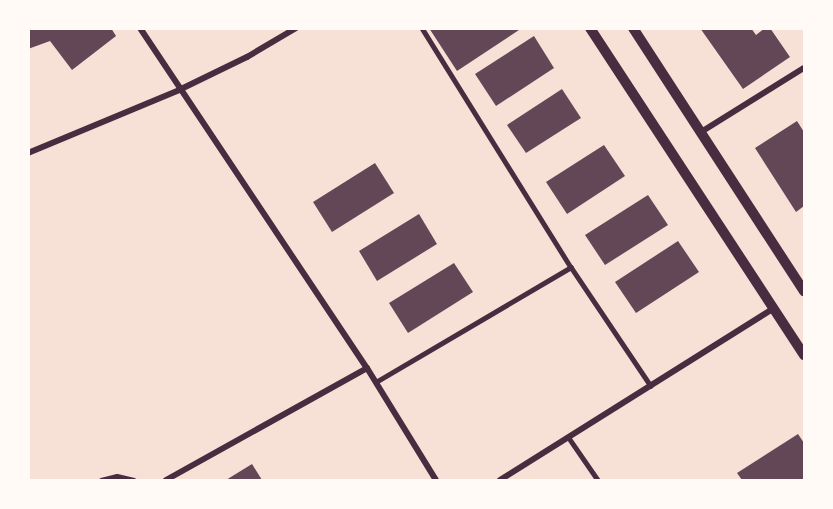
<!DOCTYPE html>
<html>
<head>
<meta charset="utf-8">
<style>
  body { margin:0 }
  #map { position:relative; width:833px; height:509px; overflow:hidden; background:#f7e1d7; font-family:"Golos Text",sans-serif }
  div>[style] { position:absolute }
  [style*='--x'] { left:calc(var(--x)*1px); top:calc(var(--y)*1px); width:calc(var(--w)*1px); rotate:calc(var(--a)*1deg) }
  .building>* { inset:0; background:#644757 }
  .service>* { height:4.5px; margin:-2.25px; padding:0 2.25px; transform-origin:2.25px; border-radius:2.25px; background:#4a2c40 }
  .minor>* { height:6px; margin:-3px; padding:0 3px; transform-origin:3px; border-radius:3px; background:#4a2c40 }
  .tertiary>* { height:10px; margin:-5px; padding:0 5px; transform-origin:5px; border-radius:5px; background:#4a2c40 }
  span { translate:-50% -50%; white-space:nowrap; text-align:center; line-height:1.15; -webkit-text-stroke:5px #fffaf5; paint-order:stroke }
  .frame { position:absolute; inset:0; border:30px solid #fffaf5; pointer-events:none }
</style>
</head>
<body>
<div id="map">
  <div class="building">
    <i style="clip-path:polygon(28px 28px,111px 28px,116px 36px,72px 70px,50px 41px,28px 49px)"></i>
    <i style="clip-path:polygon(429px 28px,522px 28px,457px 71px)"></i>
    <i style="clip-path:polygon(700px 28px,751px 28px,756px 35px,765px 28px,770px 28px,790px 57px,743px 89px)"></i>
    <i style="clip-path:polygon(534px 36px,554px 68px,496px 106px,475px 74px)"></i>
    <i style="clip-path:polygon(562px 89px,581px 118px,526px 153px,507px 125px)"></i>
    <i style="clip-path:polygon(797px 121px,804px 132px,804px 206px,796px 212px,755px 148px)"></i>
    <i style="clip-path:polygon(604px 145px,625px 176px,567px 214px,546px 182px)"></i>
    <i style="clip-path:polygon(375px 163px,394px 193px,332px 232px,313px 202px)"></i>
    <i style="clip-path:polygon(648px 195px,668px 225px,605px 265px,585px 235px)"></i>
    <i style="clip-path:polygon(419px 214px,437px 244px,377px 281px,359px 251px)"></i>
    <i style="clip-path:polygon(678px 241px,699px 272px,636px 313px,615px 282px)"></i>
    <i style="clip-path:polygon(454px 263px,473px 292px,408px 333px,389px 303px)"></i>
    <i style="clip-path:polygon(798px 434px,804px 443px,804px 480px,742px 480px,737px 473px)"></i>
    <i style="clip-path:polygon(252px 464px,262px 480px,226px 480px)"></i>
  </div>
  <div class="service">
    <i style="--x:422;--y:28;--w:282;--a:58.1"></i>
    <i style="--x:571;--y:267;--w:143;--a:56.1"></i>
    <i style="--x:376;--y:382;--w:226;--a:-30.5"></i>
    <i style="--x:569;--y:438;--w:51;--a:55.4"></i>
    <i style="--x:101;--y:480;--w:16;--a:-14"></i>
    <i style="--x:117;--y:476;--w:17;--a:13"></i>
  </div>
  <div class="minor">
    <i style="--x:140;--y:28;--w:409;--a:56.3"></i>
    <i style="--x:367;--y:368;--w:132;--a:58.4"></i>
    <i style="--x:701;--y:132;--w:121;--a:-31.9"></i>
    <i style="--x:28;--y:153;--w:164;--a:-22.6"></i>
    <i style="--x:179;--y:90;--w:76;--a:-25.9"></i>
    <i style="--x:247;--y:57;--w:57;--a:-30.6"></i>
    <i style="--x:166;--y:480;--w:230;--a:-29.1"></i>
    <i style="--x:500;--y:480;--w:324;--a:-32.1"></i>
  </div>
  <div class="tertiary">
    <i style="--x:590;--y:28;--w:391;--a:56.8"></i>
    <i style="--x:633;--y:28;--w:314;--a:57"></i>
  </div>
  <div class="frame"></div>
</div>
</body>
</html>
